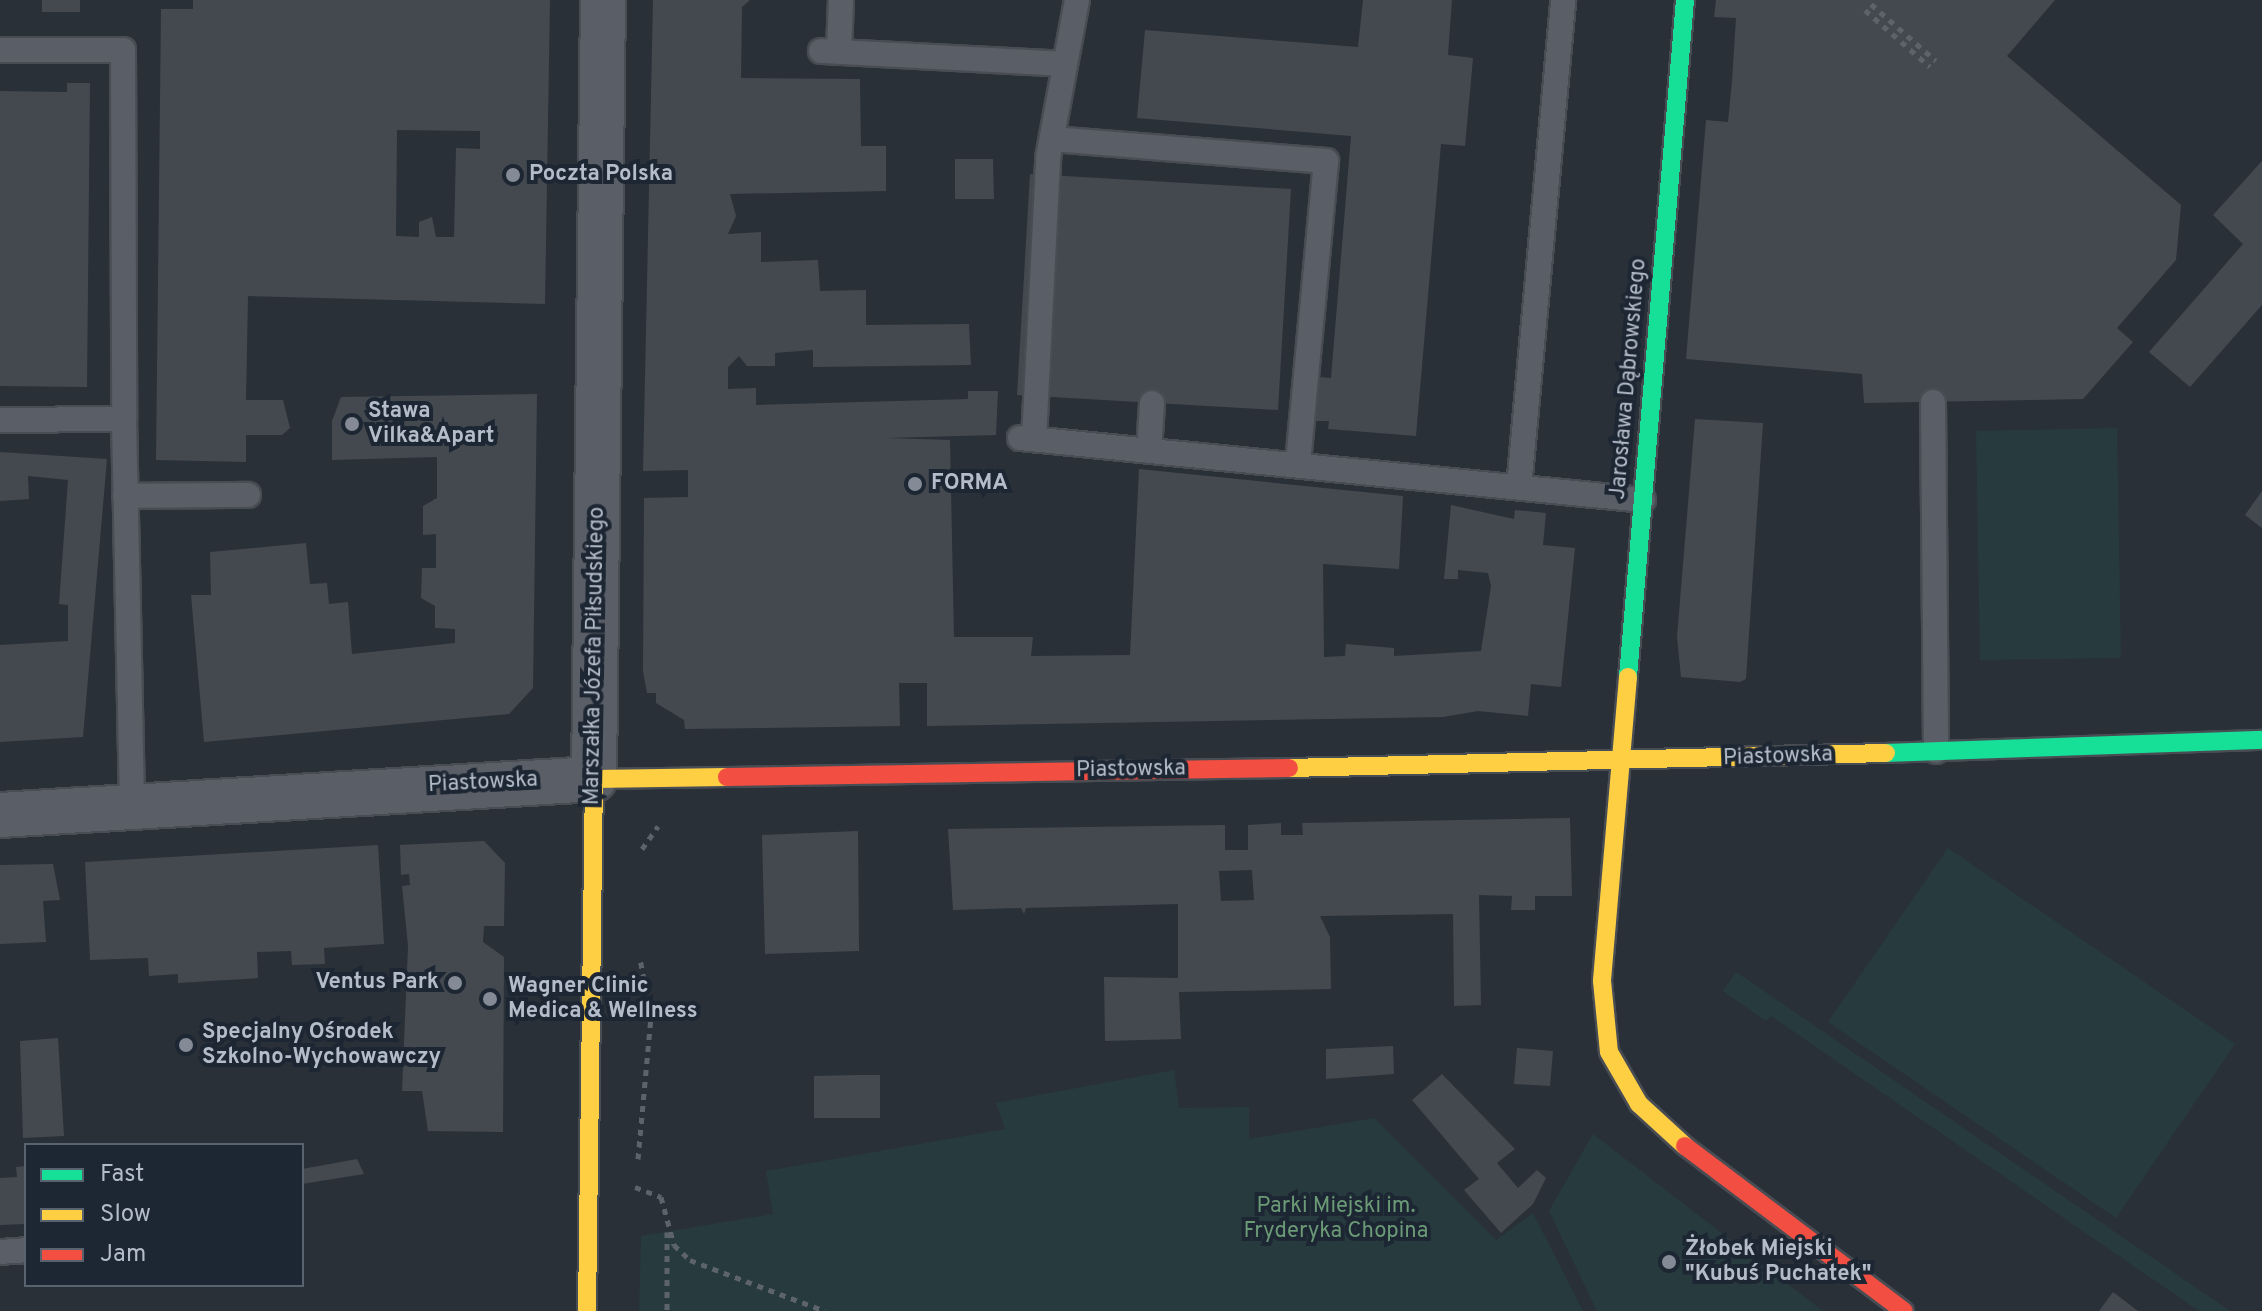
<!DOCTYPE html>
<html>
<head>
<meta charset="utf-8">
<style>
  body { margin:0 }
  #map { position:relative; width:2262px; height:1311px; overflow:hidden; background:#2a3038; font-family:Overpass,sans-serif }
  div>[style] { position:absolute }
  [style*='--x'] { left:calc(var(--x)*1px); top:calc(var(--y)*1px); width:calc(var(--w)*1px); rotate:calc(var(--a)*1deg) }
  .green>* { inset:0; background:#273a3e }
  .building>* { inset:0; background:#444950 }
  .path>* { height:5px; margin-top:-2.5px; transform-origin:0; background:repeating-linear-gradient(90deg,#5d636a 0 6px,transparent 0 12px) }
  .roads { filter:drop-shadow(2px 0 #484c53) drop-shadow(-2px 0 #484c53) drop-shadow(0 2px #484c53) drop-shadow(0 -2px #484c53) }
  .lane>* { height:24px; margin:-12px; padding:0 12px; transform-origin:12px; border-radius:12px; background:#5a5e66 }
  .street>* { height:44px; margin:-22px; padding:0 22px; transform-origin:22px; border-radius:22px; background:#5a5e66 }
  .fast>* { height:18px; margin:-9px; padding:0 9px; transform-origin:9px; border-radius:9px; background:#16e098 }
  .slow>* { height:18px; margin:-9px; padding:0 9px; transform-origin:9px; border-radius:9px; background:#ffcf43 }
  .jam>* { height:18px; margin:-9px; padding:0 9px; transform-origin:9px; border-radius:9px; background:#f24e42 }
  .dots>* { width:22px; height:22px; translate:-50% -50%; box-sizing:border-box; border:4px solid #1d2633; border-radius:50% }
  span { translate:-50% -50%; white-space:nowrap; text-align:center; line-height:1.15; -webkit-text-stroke:8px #1d2633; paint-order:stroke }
  .poi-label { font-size:22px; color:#b4bcc9; font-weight:700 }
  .left { translate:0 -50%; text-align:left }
  .right { translate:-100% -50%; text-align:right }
  .street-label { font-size:22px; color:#b4bcc9 }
  .park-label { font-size:22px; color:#6b9a76 }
  .legend { position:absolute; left:24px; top:1143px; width:280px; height:144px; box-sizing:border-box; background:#1d2633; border:2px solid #59626f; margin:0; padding:10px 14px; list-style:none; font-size:24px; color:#b4bcc9 }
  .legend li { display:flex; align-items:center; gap:16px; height:40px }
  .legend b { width:40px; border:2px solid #59626f }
</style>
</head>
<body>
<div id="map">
  <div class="green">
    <i style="clip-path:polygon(2117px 428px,2121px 658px,1980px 660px,1976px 431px)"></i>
    <i style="clip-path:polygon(1948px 848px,2235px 1044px,2116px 1218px,1828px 1022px)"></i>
    <i style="clip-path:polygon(1736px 972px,1780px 1002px,2230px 1311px,2199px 1311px,1771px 1016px,1766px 1021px,1723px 991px)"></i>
    <i style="clip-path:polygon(1174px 1070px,1179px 1108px,1249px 1107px,1249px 1139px,1374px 1118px,1496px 1240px,1533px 1213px,1583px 1311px,639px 1311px,641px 1236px,773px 1214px,766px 1171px,1005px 1129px,996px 1103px)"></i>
    <i style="clip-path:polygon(1593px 1134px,1823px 1311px,1597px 1311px,1549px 1211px)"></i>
  </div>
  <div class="building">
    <i style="clip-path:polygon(42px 0,80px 0,80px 12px,42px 12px)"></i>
    <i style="clip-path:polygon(evenodd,193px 0,550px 0,545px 304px,248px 296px,246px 400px,283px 400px,290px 428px,282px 435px,246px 435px,246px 462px,156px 460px,161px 9px,193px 9px,193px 0,397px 130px,480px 131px,480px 149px,456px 148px,454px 237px,436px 237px,432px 217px,419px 222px,419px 237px,396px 236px,397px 130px)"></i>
    <i style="clip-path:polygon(653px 0,750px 0,742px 7px,741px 78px,860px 79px,861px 146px,886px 146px,886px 191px,730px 194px,736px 216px,728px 234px,761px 232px,761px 262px,818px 260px,820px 291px,866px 290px,866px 325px,969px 324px,971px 365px,813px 367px,813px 350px,775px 353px,775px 366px,747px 366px,739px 356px,728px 367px,728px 389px,756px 388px,756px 405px,968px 399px,968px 391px,998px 391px,996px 435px,887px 438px,950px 440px,954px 637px,1033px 637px,1031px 656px,1130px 655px,1139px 469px,1403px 496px,1399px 569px,1323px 564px,1324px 657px,1345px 656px,1346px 644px,1394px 648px,1394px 656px,1481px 651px,1491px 586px,1488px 573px,1458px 570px,1458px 579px,1444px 579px,1451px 505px,1514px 519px,1515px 510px,1546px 513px,1543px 545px,1575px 548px,1561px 687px,1531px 684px,1528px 716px,1478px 711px,1443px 717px,927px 726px,927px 683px,899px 683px,900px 726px,685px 729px,684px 720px,656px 703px,656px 693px,647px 693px,643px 671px,644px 498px,688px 497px,688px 470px,643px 471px)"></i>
    <i style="clip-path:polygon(1363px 0,1452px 0,1448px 55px,1473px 58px,1465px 146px,1441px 144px,1416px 436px,1328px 429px,1329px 421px,1315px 421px,1319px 377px,1331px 378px,1351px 136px,1137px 118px,1145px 30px,1358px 47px)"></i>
    <i style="clip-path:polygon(1716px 0,2055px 0,2007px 56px,2181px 205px,2176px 260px,2117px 328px,2133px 342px,2083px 399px,1864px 403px,1862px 374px,1686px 359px,1706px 120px,1728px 122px,1732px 81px,1736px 18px,1714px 17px)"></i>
    <i style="clip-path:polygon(67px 83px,90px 83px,87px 387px,0 386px,0 91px,67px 92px)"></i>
    <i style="clip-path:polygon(955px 159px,993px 159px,994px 199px,955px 199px)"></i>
    <i style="clip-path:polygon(2262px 161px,2262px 305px,2190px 387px,2149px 352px,2243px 244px,2213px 215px)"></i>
    <i style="clip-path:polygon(1030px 174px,1291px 189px,1278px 410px,1017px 395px)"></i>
    <i style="clip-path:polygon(537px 394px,533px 688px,509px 714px,204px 742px,191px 595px,211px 595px,210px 552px,306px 543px,310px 584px,327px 583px,329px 604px,348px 602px,352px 654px,455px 643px,455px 629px,435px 628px,435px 606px,421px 598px,422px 568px,436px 568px,436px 534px,423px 535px,423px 506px,437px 498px,437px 457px,332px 460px,332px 421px,341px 397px)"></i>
    <i style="clip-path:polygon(1695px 419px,1763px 423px,1746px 679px,1740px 682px,1681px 677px,1677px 637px)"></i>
    <i style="clip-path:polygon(0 452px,107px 459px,83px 737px,0 742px,0 645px,68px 641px,68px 605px,59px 604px,68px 480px,28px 476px,29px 499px,0 501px)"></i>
    <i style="clip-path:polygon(2262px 491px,2262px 528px,2245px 515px)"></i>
    <i style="clip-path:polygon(evenodd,1570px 818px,1572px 896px,1535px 896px,1535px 910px,1511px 910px,1512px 896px,1479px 895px,1481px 1005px,1454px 1006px,1453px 914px,1320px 916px,1330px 937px,1331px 989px,1179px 992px,1181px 1039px,1105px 1041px,1104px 977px,1178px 978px,1178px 904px,1026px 908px,1024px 914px,1021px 908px,953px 910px,948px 829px,1225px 825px,1225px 850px,1248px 850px,1248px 825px,1281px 823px,1281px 835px,1303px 835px,1302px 823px,1570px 818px,1252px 870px,1254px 900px,1221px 901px,1219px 871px,1252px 870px)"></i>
    <i style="clip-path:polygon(858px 831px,859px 951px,765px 954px,762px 835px)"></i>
    <i style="clip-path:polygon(484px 841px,505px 863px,504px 926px,484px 926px,483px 942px,504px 957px,503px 1132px,428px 1131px,422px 1091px,402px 1091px,408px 946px,402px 886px,410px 885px,409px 874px,401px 875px,400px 845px)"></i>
    <i style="clip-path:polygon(378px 845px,384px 944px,324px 948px,325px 964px,292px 965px,291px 951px,257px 952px,258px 978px,178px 983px,178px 974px,149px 976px,148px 958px,90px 960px,85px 862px)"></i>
    <i style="clip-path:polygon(53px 864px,60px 900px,43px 901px,46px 942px,0 944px,0 865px)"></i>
    <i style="clip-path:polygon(58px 1038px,64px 1136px,23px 1138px,20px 1041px)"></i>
    <i style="clip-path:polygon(1393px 1046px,1394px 1074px,1326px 1079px,1326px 1049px)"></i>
    <i style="clip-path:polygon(1517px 1048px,1553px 1051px,1550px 1086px,1514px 1084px)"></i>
    <i style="clip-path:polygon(1442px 1074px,1515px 1149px,1497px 1163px,1518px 1188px,1537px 1170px,1546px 1178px,1533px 1204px,1501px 1233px,1464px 1190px,1479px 1179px,1412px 1100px)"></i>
    <i style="clip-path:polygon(858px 1075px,880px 1075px,880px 1118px,814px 1118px,814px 1076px)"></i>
    <i style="clip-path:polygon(357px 1159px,364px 1174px,302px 1184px,302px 1169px)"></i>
    <i style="clip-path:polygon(26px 1166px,26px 1224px,0 1225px,0 1178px,17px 1177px,16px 1167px)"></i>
    <i style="clip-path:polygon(2113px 1292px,2138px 1311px,2099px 1311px)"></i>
  </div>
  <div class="path">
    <i style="--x:1871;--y:4;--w:86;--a:41.2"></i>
    <i style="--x:1865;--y:10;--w:86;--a:41.2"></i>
    <i style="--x:642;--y:849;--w:28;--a:-55"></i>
    <i style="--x:638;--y:1159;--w:145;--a:-84.8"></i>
    <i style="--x:651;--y:1015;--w:57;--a:-101.1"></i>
    <i style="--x:635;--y:1187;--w:28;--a:21"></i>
    <i style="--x:661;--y:1197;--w:50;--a:74.8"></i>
    <i style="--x:674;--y:1245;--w:22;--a:43"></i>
    <i style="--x:690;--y:1260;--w:144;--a:20.7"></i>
    <i style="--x:667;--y:1232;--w:79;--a:90"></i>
  </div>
  <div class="roads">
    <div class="lane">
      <i style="--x:0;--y:50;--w:123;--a:0"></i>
      <i style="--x:123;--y:50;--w:369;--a:89.8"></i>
      <i style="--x:821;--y:51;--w:244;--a:3"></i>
      <i style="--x:839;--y:51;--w:51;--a:-87.8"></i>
      <i style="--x:1052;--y:139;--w:275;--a:4.6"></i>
      <i style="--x:1326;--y:161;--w:304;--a:95.3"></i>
      <i style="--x:1933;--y:402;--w:349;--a:89.5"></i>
      <i style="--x:0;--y:420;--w:124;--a:-0.5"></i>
      <i style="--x:124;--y:419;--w:387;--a:88.8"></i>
      <i style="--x:1020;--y:438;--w:626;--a:5.68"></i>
      <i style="--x:1034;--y:439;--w:281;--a:-87.1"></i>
      <i style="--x:1048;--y:158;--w:161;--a:-79.6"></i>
      <i style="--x:1149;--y:450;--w:47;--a:-86.3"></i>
      <i style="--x:1519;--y:487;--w:489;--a:-84.8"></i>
      <i style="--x:125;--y:496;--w:123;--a:-0.5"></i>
      <i style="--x:0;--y:1252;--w:26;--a:-4"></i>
    </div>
    <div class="street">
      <i style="--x:0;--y:815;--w:595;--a:-3.47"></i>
      <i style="--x:594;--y:779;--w:779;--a:-89.34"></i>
    </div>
    <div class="fast">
      <i style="--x:1628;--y:677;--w:679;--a:-85.19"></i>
      <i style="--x:1886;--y:753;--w:376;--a:-2"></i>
    </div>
    <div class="slow">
      <i style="--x:1628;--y:677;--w:305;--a:94.9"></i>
      <i style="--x:1602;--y:981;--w:71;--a:84.4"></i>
      <i style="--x:1609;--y:1052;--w:60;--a:60"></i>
      <i style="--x:1639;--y:1104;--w:62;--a:42.4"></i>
      <i style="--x:1289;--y:768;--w:597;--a:-1.44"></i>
      <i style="--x:587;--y:1311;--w:532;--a:-89.25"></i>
      <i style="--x:594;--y:779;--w:133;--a:-0.9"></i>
    </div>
    <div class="jam">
      <i style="--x:727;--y:777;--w:562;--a:-0.92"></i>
      <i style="--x:1685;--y:1146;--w:274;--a:37"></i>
    </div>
  </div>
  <div class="dots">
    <i style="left:513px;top:175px;background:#848b96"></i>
    <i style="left:352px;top:424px;background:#848b96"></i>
    <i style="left:915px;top:484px;background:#848b96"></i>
    <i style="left:455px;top:983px;background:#848b96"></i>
    <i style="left:490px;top:999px;background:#848b96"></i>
    <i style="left:186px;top:1045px;background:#848b96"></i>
    <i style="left:1669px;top:1262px;background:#848b96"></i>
  </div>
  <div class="poi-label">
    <span class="left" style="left:529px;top:175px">Poczta Polska</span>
    <span class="left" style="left:368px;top:424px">Stawa<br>Vilka&amp;Apart</span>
    <span class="left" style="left:931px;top:484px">FORMA</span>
    <span class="right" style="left:439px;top:983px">Ventus Park</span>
    <span class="left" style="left:508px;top:999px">Wagner Clinic<br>Medica &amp; Wellness</span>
    <span class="left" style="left:202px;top:1045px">Specjalny Ośrodek<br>Szkolno-Wychowawczy</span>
    <span class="left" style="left:1685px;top:1262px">Żłobek Miejski<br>"Kubuś Puchatek"</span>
  </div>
  <div class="street-label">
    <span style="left:1629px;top:379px;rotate:-85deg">Jarosława Dąbrowskiego</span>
    <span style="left:595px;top:656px;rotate:-89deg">Marszałka Józefa Piłsudskiego</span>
    <span style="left:1778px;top:757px;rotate:-2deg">Piastowska</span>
    <span style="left:1131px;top:770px;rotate:-1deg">Piastowska</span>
    <span style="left:483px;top:783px;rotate:-3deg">Piastowska</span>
  </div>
  <div class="park-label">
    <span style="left:1336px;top:1219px">Parki Miejski im.<br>Fryderyka Chopina</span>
  </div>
  <ul class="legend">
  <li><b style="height:10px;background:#16e098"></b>Fast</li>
  <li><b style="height:10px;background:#ffcf43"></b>Slow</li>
  <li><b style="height:10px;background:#f24e42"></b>Jam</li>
  </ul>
</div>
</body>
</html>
